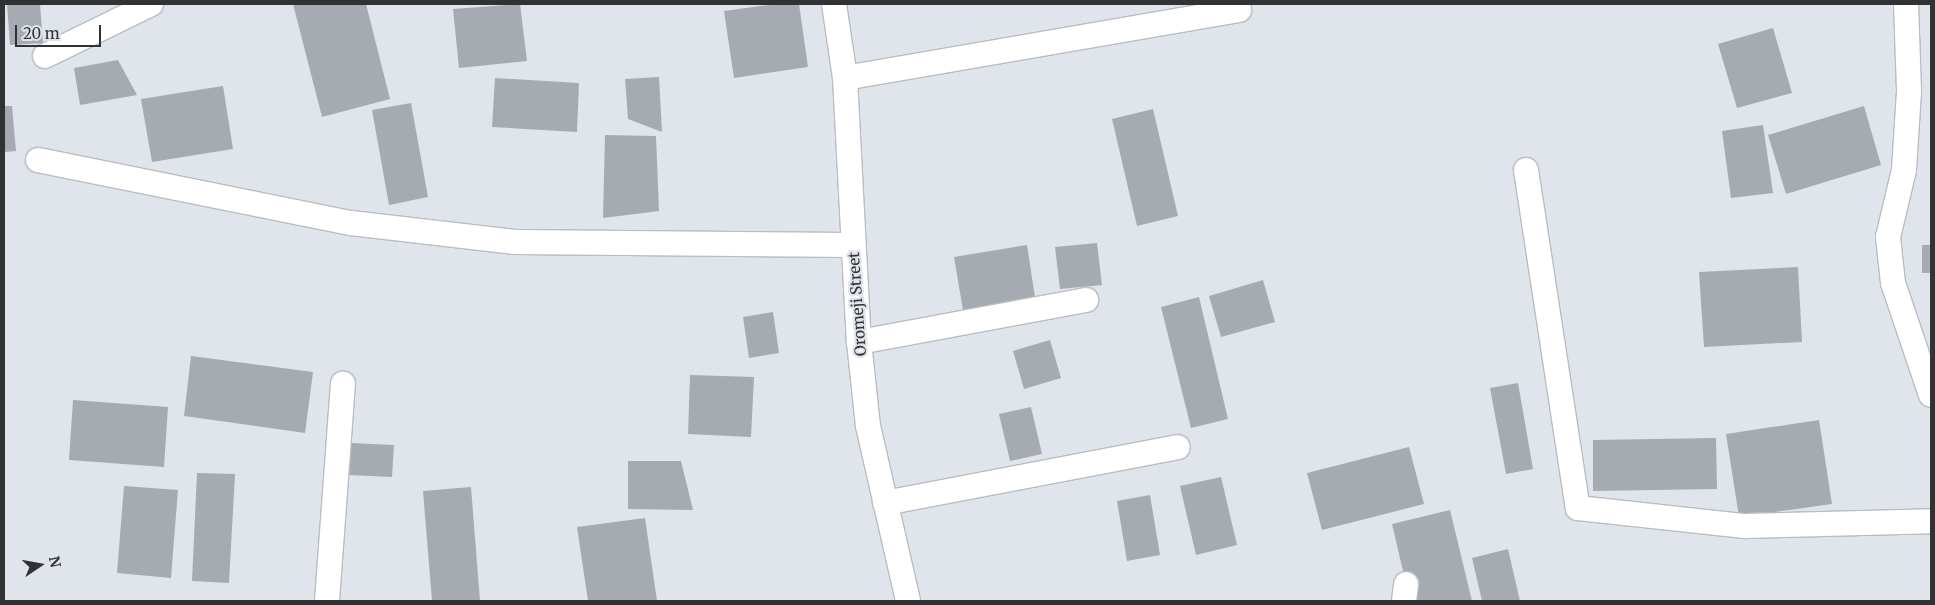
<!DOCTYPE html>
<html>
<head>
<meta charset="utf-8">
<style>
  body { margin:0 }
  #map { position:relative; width:1935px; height:605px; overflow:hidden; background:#e0e5eb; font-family:Merriweather,serif }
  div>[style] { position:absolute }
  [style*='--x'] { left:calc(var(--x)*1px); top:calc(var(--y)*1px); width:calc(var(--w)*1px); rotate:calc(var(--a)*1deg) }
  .building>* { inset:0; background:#a6abb1 }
  .roads { filter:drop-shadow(1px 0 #b8bdc4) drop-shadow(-1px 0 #b8bdc4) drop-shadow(0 1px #b8bdc4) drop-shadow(0 -1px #b8bdc4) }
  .street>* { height:24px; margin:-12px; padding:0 12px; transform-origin:12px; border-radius:12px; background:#fff }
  span { translate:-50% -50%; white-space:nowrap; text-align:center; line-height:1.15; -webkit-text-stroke:4.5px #e0e5eb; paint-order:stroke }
  .street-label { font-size:15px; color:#303234 }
  .frame { position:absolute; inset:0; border:5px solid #303234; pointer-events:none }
  .north { position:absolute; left:15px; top:540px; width:50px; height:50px; -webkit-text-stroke:4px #e0e5eb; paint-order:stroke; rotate:78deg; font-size:14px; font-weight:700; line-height:20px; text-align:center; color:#303234 }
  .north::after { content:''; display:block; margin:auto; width:18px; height:22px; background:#303234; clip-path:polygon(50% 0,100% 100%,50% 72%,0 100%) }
  .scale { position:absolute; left:15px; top:25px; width:86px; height:22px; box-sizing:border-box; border:2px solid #303234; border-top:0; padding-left:6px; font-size:15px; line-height:18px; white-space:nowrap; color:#303234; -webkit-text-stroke:4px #e0e5eb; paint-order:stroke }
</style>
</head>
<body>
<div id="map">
  <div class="building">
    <i style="clip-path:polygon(7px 4px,40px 4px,43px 43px,10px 45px)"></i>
    <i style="clip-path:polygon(293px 4px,366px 4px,390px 99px,322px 117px)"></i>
    <i style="clip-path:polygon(520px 4px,527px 61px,459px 68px,453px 9px)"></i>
    <i style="clip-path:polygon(776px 4px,799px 4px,808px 67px,734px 78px,724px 11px)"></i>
    <i style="clip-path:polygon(1773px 28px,1792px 93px,1737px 108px,1718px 44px)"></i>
    <i style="clip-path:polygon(118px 60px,137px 95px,80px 105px,74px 68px)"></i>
    <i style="clip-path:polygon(659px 77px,662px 132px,628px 119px,625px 79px)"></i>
    <i style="clip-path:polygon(495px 78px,579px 83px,577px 132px,492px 127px)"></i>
    <i style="clip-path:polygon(223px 86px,233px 149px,152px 162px,141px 99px)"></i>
    <i style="clip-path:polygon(411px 103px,428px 197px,389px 205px,372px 110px)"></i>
    <i style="clip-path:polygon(4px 106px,12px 106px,16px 151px,4px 152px)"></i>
    <i style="clip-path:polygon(1864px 106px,1881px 165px,1786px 194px,1768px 135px)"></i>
    <i style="clip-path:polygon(1153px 109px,1178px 216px,1137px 226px,1112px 119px)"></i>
    <i style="clip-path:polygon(1763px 125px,1773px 193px,1731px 198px,1722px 131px)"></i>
    <i style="clip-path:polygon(605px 135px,656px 136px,659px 211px,603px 218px)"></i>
    <i style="clip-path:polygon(1097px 243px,1102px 285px,1060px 289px,1055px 247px)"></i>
    <i style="clip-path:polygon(1027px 245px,1036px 304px,964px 316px,954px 257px)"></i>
    <i style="clip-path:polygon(1922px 245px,1931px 245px,1931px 273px,1922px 273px)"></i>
    <i style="clip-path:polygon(1798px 267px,1802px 342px,1704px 347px,1699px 272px)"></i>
    <i style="clip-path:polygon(1263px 280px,1275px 322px,1221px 337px,1209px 296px)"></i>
    <i style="clip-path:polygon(1199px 297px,1228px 419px,1191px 428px,1161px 307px)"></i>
    <i style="clip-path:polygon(773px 312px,779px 353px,749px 358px,743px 317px)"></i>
    <i style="clip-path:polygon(1050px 340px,1061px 378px,1024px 389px,1013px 351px)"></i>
    <i style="clip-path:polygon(191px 356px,313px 372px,305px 433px,184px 416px)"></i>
    <i style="clip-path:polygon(690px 375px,754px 377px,751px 437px,688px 434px)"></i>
    <i style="clip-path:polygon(1518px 383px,1533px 469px,1506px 474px,1490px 388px)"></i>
    <i style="clip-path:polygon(73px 400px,168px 407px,164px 467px,69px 460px)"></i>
    <i style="clip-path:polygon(1031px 407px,1042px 454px,1010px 461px,999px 414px)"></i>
    <i style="clip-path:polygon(1819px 420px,1832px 504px,1739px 517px,1726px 434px)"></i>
    <i style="clip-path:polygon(1716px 438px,1717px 489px,1593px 491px,1593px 440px)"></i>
    <i style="clip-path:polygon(351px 443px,394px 445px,392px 477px,349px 475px)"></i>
    <i style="clip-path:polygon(1409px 447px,1424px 504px,1322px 530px,1307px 473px)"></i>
    <i style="clip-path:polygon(628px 461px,681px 461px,693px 510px,628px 509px)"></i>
    <i style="clip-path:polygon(197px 473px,235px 474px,229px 583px,192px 581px)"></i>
    <i style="clip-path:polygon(1221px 477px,1237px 545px,1196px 555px,1180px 486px)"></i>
    <i style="clip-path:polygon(124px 486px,178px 490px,171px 578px,117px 573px)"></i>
    <i style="clip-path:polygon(471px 487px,480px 601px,432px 601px,423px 491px)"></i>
    <i style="clip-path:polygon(1150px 495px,1160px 555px,1127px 561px,1117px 501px)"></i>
    <i style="clip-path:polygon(1450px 510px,1472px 601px,1410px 601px,1392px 524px)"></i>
    <i style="clip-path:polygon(645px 518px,657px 601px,588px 601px,577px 527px)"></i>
    <i style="clip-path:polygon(1508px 549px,1520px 601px,1482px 601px,1472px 558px)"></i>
  </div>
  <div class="roads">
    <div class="street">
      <i style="--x:834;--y:4;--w:75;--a:81.5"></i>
      <i style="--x:845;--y:78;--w:264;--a:87"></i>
      <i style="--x:859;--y:342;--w:84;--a:83.9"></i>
      <i style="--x:868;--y:426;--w:180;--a:77.1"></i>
      <i style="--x:1906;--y:4;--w:88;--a:88"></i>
      <i style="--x:1909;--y:92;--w:78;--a:93.7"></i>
      <i style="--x:1904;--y:170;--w:69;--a:103.4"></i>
      <i style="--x:1888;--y:237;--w:46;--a:83.8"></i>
      <i style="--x:1893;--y:283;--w:118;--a:71.3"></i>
      <i style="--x:45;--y:56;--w:118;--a:-26.1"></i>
      <i style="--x:845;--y:78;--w:400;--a:-9.8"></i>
      <i style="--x:38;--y:160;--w:319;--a:11.4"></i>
      <i style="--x:351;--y:223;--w:165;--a:6.6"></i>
      <i style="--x:515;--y:242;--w:338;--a:0.5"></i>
      <i style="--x:1526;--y:170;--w:342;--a:81.3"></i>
      <i style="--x:1578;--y:508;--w:168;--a:6.2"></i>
      <i style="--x:1745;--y:526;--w:186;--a:-1.5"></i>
      <i style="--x:859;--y:342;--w:231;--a:-10.5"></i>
      <i style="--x:885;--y:503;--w:298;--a:-10.8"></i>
      <i style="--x:327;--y:601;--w:218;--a:-85.8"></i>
      <i style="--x:1404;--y:601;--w:17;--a:-83"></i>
    </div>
  </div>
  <div class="street-label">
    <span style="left:857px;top:304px;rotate:-94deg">Oromeji Street</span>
  </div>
  <div class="frame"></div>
  <div class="north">N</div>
  <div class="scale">20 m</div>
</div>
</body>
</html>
